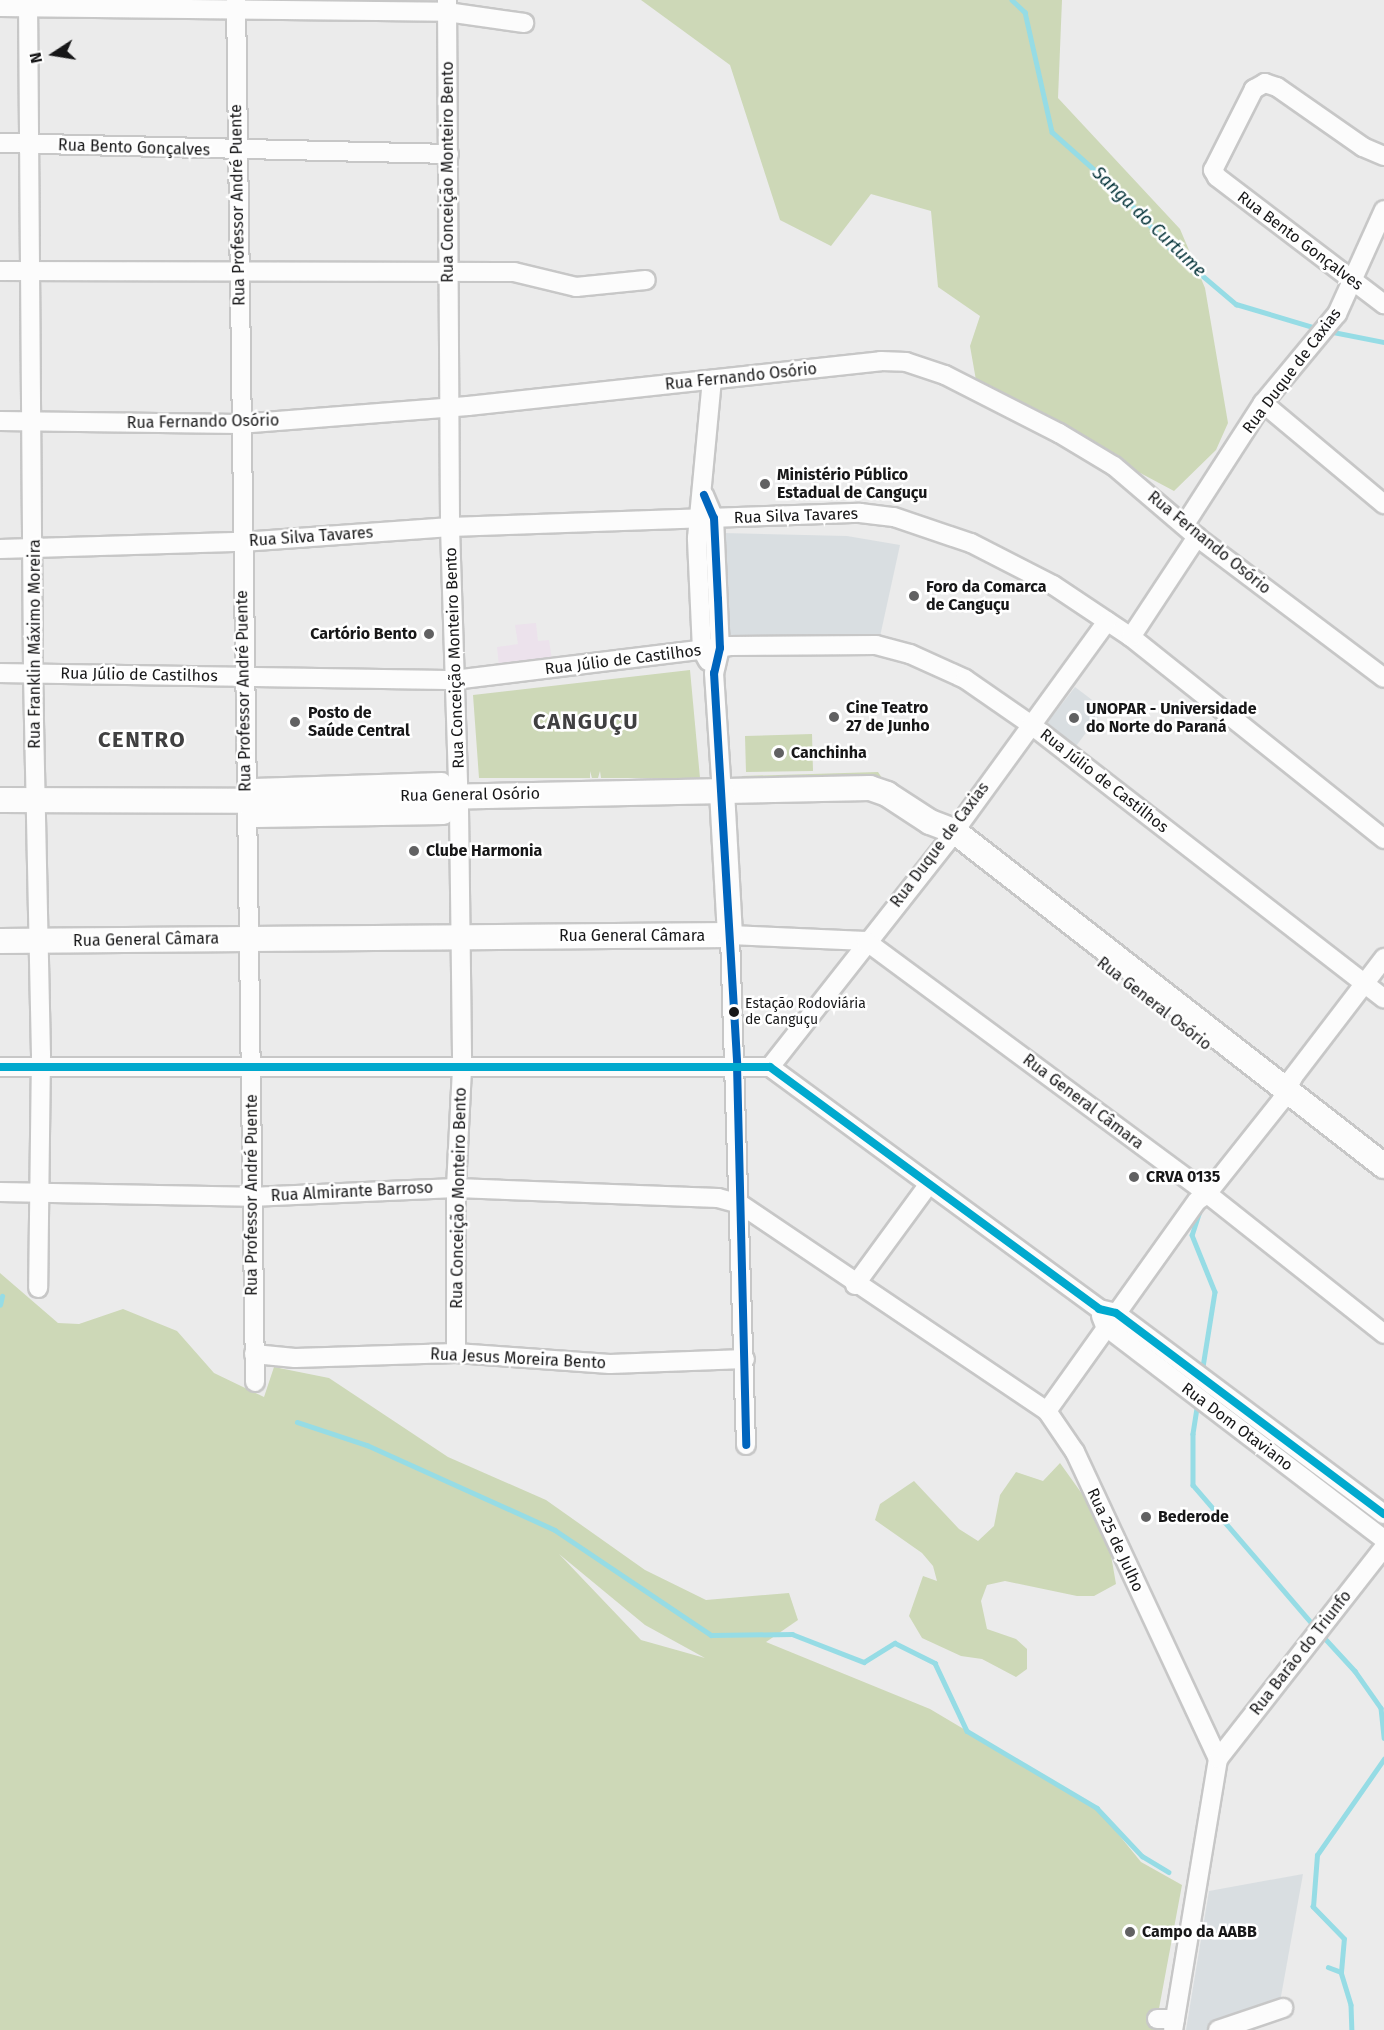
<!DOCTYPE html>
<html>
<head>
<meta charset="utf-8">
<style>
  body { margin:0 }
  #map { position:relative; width:1384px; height:2030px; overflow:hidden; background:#ebebeb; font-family:"Fira Sans",sans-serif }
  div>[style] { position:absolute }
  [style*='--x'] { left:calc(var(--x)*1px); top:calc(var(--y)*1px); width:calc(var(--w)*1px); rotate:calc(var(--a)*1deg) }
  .commercial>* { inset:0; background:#ece2ec }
  .built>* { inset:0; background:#d9dee1 }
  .green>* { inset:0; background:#cdd8b7 }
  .stream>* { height:4.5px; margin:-2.25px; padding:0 2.25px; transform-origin:2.25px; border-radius:2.25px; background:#96dce5 }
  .roads { filter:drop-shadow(2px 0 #c7c7c7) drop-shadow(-2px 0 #c7c7c7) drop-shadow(0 2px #c7c7c7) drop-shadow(0 -2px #c7c7c7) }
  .minor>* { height:18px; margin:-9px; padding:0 9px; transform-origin:9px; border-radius:9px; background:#fcfcfc }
  .major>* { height:24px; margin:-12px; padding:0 12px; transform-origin:12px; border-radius:12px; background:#fcfcfc }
  .bus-1>* { height:8px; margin:-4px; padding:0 4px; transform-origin:4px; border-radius:4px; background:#0065bd }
  .bus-2>* { height:8px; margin:-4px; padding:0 4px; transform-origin:4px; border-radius:4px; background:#00a9ce }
  .dots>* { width:16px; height:16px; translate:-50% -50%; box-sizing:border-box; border:3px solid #fff; border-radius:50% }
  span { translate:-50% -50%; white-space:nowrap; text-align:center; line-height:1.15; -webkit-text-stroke:5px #fff; paint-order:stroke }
  .bus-label { font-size:14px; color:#171718 }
  .left { translate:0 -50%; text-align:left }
  .street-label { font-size:16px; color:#171718 }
  .poi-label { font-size:16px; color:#171718; font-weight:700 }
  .right { translate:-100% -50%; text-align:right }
  .water-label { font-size:18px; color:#003036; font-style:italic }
  .district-label { font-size:22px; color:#404041; font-weight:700; letter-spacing:1.5px }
  .north { position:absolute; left:24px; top:24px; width:60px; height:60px; -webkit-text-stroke:4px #fff; paint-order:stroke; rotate:258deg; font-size:16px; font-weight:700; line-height:24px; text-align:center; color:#171718 }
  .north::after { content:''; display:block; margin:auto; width:21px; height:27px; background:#171718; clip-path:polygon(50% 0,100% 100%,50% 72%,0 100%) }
</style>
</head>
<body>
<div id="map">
  <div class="commercial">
    <i style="clip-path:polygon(536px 623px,538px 641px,549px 640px,552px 660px,499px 667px,497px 647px,518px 644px,515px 625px)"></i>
  </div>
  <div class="built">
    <i style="clip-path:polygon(723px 533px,847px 536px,900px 545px,879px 641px,729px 639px)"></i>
    <i style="clip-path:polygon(1075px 687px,1104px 709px,1073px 750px,1044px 727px)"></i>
    <i style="clip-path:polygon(1303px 1874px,1280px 2002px,1207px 2030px,1186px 2030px,1209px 1891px)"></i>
  </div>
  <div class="green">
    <i style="clip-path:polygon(641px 0,1062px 0,1058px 98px,1180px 229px,1205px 288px,1228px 423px,1216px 450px,1174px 491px,977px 386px,970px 346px,980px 316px,938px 287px,931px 211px,871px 194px,831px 246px,780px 220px,730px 65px)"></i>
    <i style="clip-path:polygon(690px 670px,700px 778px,601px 778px,600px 771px,598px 778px,592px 778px,590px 771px,590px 778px,479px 778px,473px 695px)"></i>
    <i style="clip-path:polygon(812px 734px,813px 771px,746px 772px,745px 736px)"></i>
    <i style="clip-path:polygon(878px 772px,882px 778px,742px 782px,742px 776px)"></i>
    <i style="clip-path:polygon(evenodd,0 1273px,58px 1323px,79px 1324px,123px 1309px,177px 1331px,214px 1373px,264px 1397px,274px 1367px,329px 1378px,448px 1457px,546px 1500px,645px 1570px,706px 1600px,789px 1593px,798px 1620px,766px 1642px,930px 1709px,1097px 1808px,1141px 1862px,1182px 1885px,1155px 2030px,0 2030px,0 1273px,559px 1554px,645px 1625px,705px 1658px,641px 1640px,559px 1554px)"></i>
    <i style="clip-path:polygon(1060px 1463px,1085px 1498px,1111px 1555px,1116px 1584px,1094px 1596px,1077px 1596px,1005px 1581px,987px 1585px,981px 1601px,987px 1629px,1016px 1639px,1027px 1649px,1027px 1669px,1016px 1677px,982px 1659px,961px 1656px,922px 1638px,909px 1616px,923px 1576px,937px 1581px,933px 1566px,922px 1553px,875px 1520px,880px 1504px,914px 1481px,959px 1529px,978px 1541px,994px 1526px,1000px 1495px,1016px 1472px,1043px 1481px)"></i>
  </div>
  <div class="stream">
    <i style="--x:1012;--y:0;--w:18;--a:43"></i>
    <i style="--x:1025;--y:12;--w:123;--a:77.3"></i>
    <i style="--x:1052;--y:132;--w:96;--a:41.6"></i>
    <i style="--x:1124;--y:196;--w:69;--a:48.5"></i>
    <i style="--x:1170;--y:248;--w:87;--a:40.3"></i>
    <i style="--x:1236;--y:304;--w:88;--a:16.6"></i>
    <i style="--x:1328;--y:331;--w:57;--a:11.1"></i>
    <i style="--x:1201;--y:1208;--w:28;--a:108"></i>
    <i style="--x:1192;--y:1235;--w:61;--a:68"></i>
    <i style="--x:1215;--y:1292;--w:82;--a:99.1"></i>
    <i style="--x:0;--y:1305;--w:9;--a:-77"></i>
    <i style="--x:1198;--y:1402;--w:32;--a:99"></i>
    <i style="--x:1193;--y:1434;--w:51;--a:90"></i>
    <i style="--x:1193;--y:1485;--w:187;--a:49.3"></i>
    <i style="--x:297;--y:1422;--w:74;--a:18.2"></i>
    <i style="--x:367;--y:1445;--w:206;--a:24.3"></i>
    <i style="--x:555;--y:1530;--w:188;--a:33.9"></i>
    <i style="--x:711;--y:1635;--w:81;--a:-0.7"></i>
    <i style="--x:792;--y:1634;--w:77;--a:21.3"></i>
    <i style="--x:864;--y:1662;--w:36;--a:-32"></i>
    <i style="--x:895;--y:1643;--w:45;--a:26.6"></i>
    <i style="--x:935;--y:1663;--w:75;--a:64.8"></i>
    <i style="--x:967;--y:1731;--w:151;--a:30.6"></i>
    <i style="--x:1097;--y:1808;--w:66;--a:46.8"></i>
    <i style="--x:1142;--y:1856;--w:31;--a:31"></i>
    <i style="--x:1320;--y:1633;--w:52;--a:47.4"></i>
    <i style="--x:1355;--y:1671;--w:45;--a:54.9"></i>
    <i style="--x:1381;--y:1708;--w:30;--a:84"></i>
    <i style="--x:1328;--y:1967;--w:14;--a:21"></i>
    <i style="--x:1341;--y:1972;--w:34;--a:73"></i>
    <i style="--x:1351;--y:2005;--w:25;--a:88"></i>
    <i style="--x:1341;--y:1972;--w:33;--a:-85"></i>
    <i style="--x:1344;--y:1939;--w:45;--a:-134.1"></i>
    <i style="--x:1313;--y:1907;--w:52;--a:-85.6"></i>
    <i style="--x:1317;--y:1855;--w:117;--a:-55.1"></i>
  </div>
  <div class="roads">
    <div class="minor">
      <i style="--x:28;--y:0;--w:674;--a:89.57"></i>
      <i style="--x:33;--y:674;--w:380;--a:88.8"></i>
      <i style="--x:41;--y:1054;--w:234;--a:90.7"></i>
      <i style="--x:236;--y:0;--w:1382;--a:89.21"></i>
      <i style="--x:447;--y:0;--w:527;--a:89.67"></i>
      <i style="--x:450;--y:527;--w:282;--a:88.2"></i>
      <i style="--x:459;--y:809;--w:260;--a:89.3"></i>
      <i style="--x:462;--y:1069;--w:119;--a:92.9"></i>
      <i style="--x:456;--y:1188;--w:165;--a:90"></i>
      <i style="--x:0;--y:7;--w:447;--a:0.6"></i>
      <i style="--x:447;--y:12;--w:78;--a:8.1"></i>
      <i style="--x:0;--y:143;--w:449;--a:1.4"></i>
      <i style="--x:1384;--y:156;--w:23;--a:-157"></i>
      <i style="--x:1363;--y:147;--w:105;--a:-145.1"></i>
      <i style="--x:1277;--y:87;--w:13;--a:-162"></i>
      <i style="--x:1265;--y:83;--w:13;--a:151"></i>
      <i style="--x:1254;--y:89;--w:91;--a:116.8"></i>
      <i style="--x:1213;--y:170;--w:8;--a:60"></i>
      <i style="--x:1217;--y:177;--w:210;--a:37.3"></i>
      <i style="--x:0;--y:271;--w:514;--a:0.11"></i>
      <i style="--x:514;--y:272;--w:64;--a:13.6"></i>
      <i style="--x:576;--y:287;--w:70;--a:-5.7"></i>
      <i style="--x:1263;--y:403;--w:158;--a:39.9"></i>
      <i style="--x:0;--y:421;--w:239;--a:0.7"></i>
      <i style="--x:239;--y:424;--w:230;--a:-4.5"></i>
      <i style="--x:468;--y:406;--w:415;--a:-6.2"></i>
      <i style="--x:881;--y:361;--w:25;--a:2"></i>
      <i style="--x:906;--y:362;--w:41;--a:18.4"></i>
      <i style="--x:945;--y:375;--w:128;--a:27"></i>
      <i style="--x:1059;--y:433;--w:64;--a:31"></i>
      <i style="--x:1114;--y:466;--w:109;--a:40.5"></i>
      <i style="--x:1197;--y:537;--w:234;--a:37"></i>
      <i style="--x:704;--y:495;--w:25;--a:67"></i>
      <i style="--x:714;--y:518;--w:130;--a:87.4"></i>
      <i style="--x:720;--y:648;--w:26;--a:103"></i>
      <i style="--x:714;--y:673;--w:119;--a:86.2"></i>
      <i style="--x:1185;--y:524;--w:144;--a:-57.2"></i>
      <i style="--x:1263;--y:403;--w:116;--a:-50.3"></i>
      <i style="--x:1337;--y:314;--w:114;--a:-65.7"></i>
      <i style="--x:0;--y:549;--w:242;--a:-1.7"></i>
      <i style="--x:242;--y:542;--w:209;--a:-4.1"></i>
      <i style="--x:450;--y:527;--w:410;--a:-2"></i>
      <i style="--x:860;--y:513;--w:34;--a:7"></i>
      <i style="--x:894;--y:517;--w:81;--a:18.7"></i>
      <i style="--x:971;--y:543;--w:92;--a:27.1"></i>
      <i style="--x:1053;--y:585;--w:94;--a:33.7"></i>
      <i style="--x:1131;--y:637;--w:324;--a:38.6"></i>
      <i style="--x:1131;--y:637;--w:120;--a:-56.6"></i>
      <i style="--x:708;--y:661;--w:13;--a:-119"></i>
      <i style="--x:702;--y:650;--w:112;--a:-92.6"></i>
      <i style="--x:697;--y:538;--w:159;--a:-84.6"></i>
      <i style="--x:0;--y:673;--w:454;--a:0.9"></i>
      <i style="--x:454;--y:680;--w:277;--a:-7"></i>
      <i style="--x:729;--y:646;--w:147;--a:-0.4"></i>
      <i style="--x:876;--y:645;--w:35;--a:15"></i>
      <i style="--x:910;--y:654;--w:60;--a:24.4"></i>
      <i style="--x:965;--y:679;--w:79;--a:34.7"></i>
      <i style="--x:1030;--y:724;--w:448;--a:37.8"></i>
      <i style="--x:254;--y:788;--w:188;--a:-1.8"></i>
      <i style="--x:256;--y:818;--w:188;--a:-0.9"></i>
      <i style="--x:0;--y:1067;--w:770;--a:0"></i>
      <i style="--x:770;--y:1067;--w:408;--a:36.3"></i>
      <i style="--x:1099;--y:1309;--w:17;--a:13"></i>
      <i style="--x:1116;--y:1313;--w:335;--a:36.9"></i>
      <i style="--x:770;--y:1067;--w:285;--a:-51.8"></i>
      <i style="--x:946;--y:843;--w:274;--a:-54"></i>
      <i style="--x:0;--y:1192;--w:250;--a:1.1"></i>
      <i style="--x:250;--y:1197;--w:206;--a:-2.5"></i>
      <i style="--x:456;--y:1188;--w:262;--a:2.2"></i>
      <i style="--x:718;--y:1198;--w:23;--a:15"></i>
      <i style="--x:740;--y:1204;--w:370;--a:34"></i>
      <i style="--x:1047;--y:1411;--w:50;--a:55.7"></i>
      <i style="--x:1075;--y:1452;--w:339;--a:65"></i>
      <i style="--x:1218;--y:1759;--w:275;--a:99.4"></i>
      <i style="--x:855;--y:1285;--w:125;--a:-53.8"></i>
      <i style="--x:1101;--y:1316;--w:11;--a:68"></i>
      <i style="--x:1105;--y:1326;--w:351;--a:37.4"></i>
      <i style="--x:254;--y:1354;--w:41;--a:5.6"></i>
      <i style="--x:295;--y:1358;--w:161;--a:-1.8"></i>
      <i style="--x:456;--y:1353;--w:154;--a:4.1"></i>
      <i style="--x:610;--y:1364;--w:135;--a:-2.1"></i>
      <i style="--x:1047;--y:1411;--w:258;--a:-54.5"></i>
      <i style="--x:1197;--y:1201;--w:12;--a:-35"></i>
      <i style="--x:1207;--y:1194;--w:119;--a:-51.5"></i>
      <i style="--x:1281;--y:1101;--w:27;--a:-63"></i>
      <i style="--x:1293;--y:1077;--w:150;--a:-52.6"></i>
      <i style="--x:746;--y:1445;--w:510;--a:-91.8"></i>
      <i style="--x:730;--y:935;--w:136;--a:2.5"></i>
      <i style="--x:866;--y:941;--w:415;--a:36.5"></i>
      <i style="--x:1200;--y:1188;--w:235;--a:38.4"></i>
      <i style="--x:1218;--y:1759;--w:269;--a:-51.9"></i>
      <i style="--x:1157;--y:2019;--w:18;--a:0"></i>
      <i style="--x:1218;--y:2030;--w:69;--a:-18.7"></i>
    </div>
    <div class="major">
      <i style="--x:0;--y:800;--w:246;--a:0.2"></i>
      <i style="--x:246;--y:801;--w:624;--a:-1.19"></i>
      <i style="--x:870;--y:788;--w:18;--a:19"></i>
      <i style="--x:887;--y:794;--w:51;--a:33.1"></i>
      <i style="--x:930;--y:822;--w:26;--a:21"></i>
      <i style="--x:954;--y:831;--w:545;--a:37.92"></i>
      <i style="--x:0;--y:941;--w:730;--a:-0.47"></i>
      <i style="--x:730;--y:935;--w:143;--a:-93.2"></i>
    </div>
  </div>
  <div class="bus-1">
    <i style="--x:704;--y:495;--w:25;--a:67"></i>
    <i style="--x:714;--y:518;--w:81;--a:87.2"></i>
    <i style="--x:718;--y:599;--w:49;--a:87.7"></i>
    <i style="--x:720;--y:648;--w:26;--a:103"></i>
    <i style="--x:714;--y:673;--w:393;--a:86.6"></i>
    <i style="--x:737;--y:1065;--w:380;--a:88.6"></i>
  </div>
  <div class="bus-2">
    <i style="--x:0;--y:1067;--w:770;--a:0"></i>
    <i style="--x:770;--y:1067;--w:408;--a:36.3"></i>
    <i style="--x:1099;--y:1309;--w:17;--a:13"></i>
    <i style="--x:1116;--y:1313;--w:335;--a:36.9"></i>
  </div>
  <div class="dots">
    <i style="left:765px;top:484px;background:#616162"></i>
    <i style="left:914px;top:596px;background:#616162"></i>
    <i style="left:429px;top:634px;background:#616162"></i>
    <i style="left:834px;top:717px;background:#616162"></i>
    <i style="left:1074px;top:718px;background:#616162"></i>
    <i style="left:295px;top:722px;background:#616162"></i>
    <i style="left:779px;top:753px;background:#616162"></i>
    <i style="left:414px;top:851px;background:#616162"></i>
    <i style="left:734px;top:1012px;background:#171718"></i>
    <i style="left:1134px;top:1177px;background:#616162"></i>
    <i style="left:1146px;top:1517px;background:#616162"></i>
    <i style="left:1130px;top:1932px;background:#616162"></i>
  </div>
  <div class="bus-label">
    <span class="left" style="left:745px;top:1012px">Estação Rodoviária<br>de Canguçu</span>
  </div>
  <div class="street-label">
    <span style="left:134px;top:148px;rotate:2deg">Rua Bento Gonçalves</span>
    <span style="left:448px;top:172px;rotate:-90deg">Rua Conceição Monteiro Bento</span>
    <span style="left:238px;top:205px;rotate:-91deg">Rua Professor André Puente</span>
    <span style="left:1300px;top:241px;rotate:37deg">Rua Bento Gonçalves</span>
    <span style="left:1292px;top:371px;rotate:-53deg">Rua Duque de Caxias</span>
    <span style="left:741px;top:377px;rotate:-6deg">Rua Fernando Osório</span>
    <span style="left:203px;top:422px;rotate:-1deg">Rua Fernando Osório</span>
    <span style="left:796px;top:516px;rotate:-2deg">Rua Silva Tavares</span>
    <span style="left:311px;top:537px;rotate:-4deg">Rua Silva Tavares</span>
    <span style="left:1209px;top:543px;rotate:39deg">Rua Fernando Osório</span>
    <span style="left:35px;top:644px;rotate:-90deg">Rua Franklin Máximo Moreira</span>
    <span style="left:455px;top:658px;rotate:-92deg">Rua Conceição Monteiro Bento</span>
    <span style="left:623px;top:660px;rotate:-7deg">Rua Júlio de Castilhos</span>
    <span style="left:139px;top:675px;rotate:1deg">Rua Júlio de Castilhos</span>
    <span style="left:244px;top:691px;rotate:-91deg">Rua Professor André Puente</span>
    <span style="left:1104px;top:781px;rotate:38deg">Rua Júlio de Castilhos</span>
    <span style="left:470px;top:795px;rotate:-1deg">Rua General Osório</span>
    <span style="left:940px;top:845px;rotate:-53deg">Rua Duque de Caxias</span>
    <span style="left:632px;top:936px">Rua General Câmara</span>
    <span style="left:146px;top:940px;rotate:-1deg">Rua General Câmara</span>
    <span style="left:1154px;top:1004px;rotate:38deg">Rua General Osório</span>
    <span style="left:1083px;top:1102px;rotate:37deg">Rua General Câmara</span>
    <span style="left:352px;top:1192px;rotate:-3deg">Rua Almirante Barroso</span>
    <span style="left:252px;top:1195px;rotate:-90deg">Rua Professor André Puente</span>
    <span style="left:459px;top:1198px;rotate:-89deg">Rua Conceição Monteiro Bento</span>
    <span style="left:518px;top:1359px;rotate:3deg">Rua Jesus Moreira Bento</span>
    <span style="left:1237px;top:1427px;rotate:37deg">Rua Dom Otaviano</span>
    <span style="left:1115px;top:1540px;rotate:65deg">Rua 25 de Julho</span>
    <span style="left:1301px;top:1653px;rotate:-52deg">Rua Barão do Triunfo</span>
  </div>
  <div class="poi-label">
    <span class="left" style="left:777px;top:484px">Ministério Público<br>Estadual de Canguçu</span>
    <span class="left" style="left:926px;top:596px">Foro da Comarca<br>de Canguçu</span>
    <span class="right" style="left:417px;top:634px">Cartório Bento</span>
    <span class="left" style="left:846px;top:717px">Cine Teatro<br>27 de Junho</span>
    <span class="left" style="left:1086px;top:718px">UNOPAR - Universidade<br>do Norte do Paraná</span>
    <span class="left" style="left:308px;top:722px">Posto de<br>Saúde Central</span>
    <span class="left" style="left:791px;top:753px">Canchinha</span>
    <span class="left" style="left:426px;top:851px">Clube Harmonia</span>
    <span class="left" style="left:1146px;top:1177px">CRVA 0135</span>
    <span class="left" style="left:1158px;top:1517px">Bederode</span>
    <span class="left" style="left:1142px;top:1932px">Campo da AABB</span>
  </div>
  <div class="water-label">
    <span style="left:1149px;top:222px;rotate:44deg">Sanga do Curtume</span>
  </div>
  <div class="district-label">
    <span style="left:586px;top:722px">CANGUÇU</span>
    <span style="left:142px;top:740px">CENTRO</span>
  </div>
  <div class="north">N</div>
</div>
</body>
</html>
